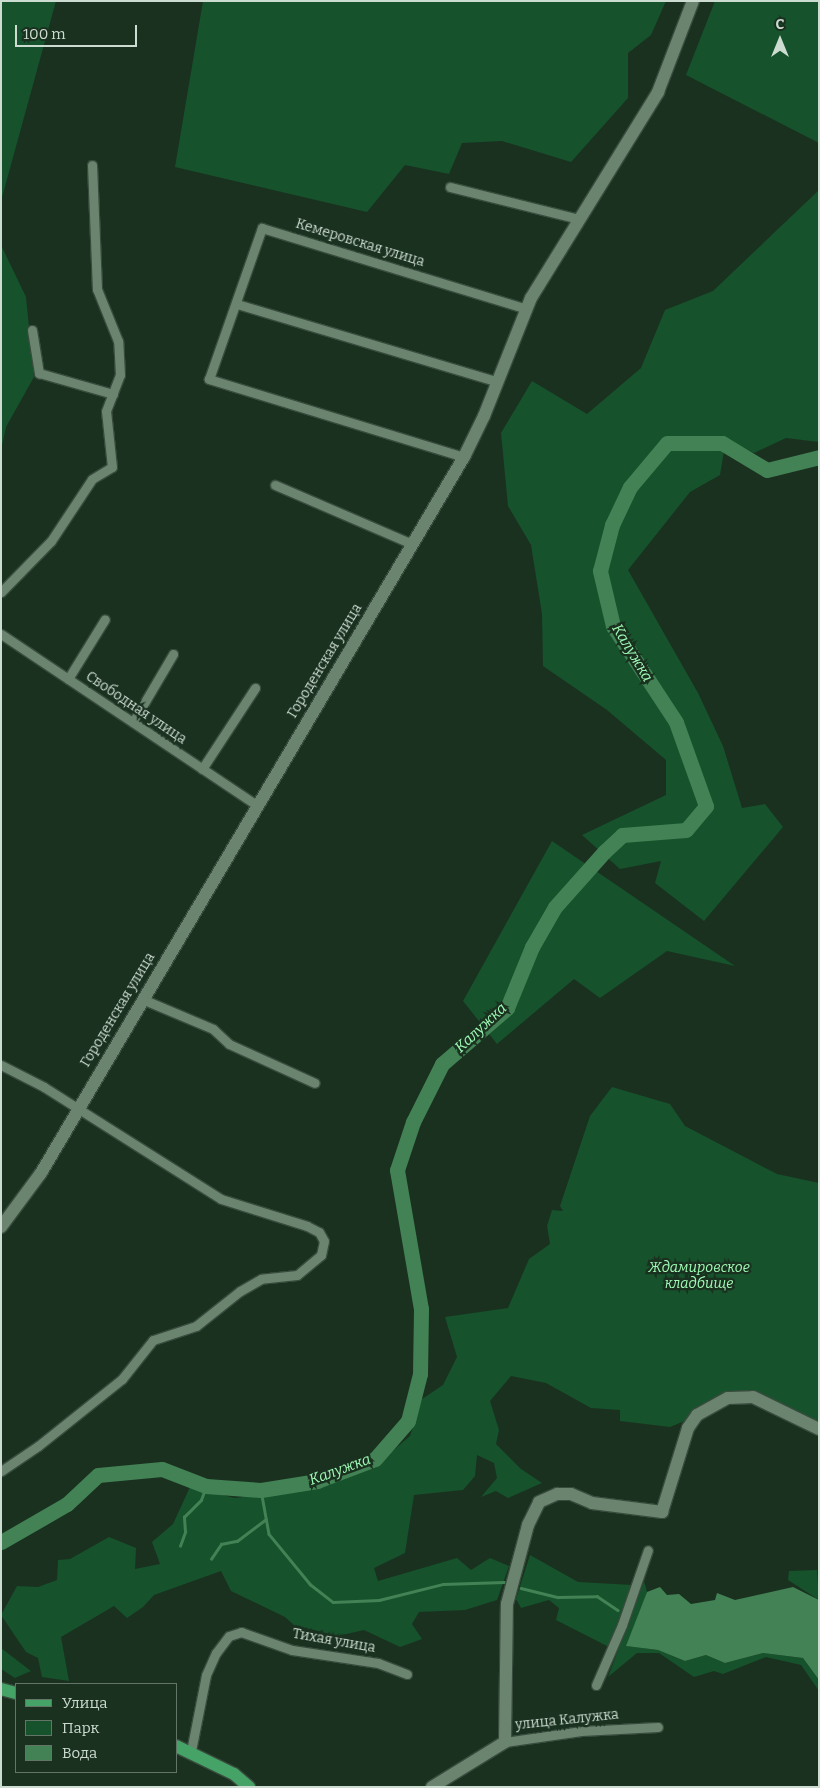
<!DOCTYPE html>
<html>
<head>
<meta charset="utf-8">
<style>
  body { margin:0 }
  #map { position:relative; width:820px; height:1788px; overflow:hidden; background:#1a3120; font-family:Bitter,serif }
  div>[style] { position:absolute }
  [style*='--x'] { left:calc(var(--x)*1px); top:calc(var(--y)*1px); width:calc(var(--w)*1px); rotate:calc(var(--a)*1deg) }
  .green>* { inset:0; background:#16522b }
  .water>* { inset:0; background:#428254 }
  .stream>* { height:2.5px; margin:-1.25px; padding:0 1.25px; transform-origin:1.25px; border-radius:1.25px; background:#428254 }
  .river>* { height:15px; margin:-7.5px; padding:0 7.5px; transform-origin:7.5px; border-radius:7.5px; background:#428254 }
  .roads { filter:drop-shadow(1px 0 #384c3d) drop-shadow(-1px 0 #384c3d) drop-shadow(0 1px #384c3d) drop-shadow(0 -1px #384c3d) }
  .street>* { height:9px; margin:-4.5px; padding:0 4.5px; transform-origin:4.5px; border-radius:4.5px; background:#6a846f }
  .secondary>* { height:12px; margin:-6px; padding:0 6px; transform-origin:6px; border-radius:6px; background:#6a846f }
  .primary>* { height:12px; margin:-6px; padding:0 6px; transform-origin:6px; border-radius:6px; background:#46a367 }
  span { translate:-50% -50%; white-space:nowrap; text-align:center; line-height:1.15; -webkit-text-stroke:4.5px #1a3120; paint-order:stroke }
  .street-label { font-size:14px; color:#cddcd0 }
  .park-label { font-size:14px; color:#a0fbb6; font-style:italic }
  .water-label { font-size:15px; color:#a0fbb6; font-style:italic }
  .frame { position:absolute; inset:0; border:2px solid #cddcd0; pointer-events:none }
  .legend { position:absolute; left:15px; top:1683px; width:162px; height:90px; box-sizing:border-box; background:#1a3120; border:1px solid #627566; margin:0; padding:6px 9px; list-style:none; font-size:15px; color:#cddcd0 }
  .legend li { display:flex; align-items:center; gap:10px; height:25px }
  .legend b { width:25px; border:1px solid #627566 }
  .north { position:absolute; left:755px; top:15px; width:50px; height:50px; -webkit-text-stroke:4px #1a3120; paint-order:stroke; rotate:0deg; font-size:14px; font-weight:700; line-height:20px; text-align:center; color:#cddcd0 }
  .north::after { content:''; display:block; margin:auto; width:18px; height:22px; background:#cddcd0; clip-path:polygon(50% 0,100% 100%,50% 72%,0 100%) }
  .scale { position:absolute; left:15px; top:25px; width:122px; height:22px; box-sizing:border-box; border:2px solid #cddcd0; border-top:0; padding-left:6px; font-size:15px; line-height:18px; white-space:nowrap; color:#cddcd0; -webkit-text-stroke:4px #1a3120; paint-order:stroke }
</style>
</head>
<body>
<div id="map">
  <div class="green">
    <i style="clip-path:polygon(1px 1px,56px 1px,1px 201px)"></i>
    <i style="clip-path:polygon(203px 1px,666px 1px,651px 35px,628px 53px,628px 98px,571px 162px,502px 141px,462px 143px,449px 174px,405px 165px,367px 212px,175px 167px)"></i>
    <i style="clip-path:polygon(715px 1px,819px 1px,819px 143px,686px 75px)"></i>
    <i style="clip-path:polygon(819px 190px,819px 442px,786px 438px,754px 453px,726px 439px,720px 475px,690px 492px,628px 570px,698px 693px,723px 746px,742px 808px,765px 804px,783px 827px,704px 921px,655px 883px,661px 861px,620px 869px,582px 835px,666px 795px,666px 760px,607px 710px,543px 666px,542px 614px,531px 545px,508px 506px,501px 433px,532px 381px,587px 414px,641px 368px,665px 310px,713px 291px)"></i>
    <i style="clip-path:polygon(1px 245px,26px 297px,34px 377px,6px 427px,1px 450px)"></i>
    <i style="clip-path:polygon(552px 841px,735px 966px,667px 951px,600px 998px,574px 979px,497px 1044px,463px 1001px)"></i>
    <i style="clip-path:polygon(612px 1087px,670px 1104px,685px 1126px,777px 1174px,819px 1183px,819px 1422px,750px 1394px,670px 1427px,620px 1421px,620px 1410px,591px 1408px,546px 1383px,511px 1376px,490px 1401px,499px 1430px,496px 1444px,521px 1469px,542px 1483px,508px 1498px,496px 1491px,481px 1497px,497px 1478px,494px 1463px,477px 1455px,475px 1476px,463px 1490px,414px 1495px,405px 1553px,374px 1568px,378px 1581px,457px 1558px,471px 1570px,490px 1558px,509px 1566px,497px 1600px,465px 1610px,419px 1612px,412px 1624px,422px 1639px,400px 1647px,364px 1630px,338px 1636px,294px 1625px,285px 1617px,231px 1591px,221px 1571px,154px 1595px,143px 1607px,127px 1618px,114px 1606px,61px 1637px,69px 1681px,42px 1677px,38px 1658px,26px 1652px,1px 1615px,17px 1586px,38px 1587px,57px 1580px,58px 1560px,70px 1559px,109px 1537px,136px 1548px,135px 1569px,160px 1564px,152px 1542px,173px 1524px,190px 1487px,235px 1498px,298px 1490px,377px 1464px,410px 1436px,422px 1399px,443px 1385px,457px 1357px,445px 1317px,508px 1308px,529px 1259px,550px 1244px,547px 1226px,552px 1210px,563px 1211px,560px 1206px,590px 1116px)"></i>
    <i style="clip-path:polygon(530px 1555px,578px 1582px,632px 1585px,609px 1647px,556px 1620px,559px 1608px,549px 1600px,521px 1608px,516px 1599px)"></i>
    <i style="clip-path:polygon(817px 1570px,819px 1600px,788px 1580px,789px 1571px)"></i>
    <i style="clip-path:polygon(644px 1581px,647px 1592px,627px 1646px,658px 1650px,685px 1661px,706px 1655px,725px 1663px,763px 1653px,803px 1658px,819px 1680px,819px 1691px,801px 1665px,766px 1657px,723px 1674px,714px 1671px,694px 1677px,659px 1653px,637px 1653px,608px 1677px)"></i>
    <i style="clip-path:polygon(1px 1648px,31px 1671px,15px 1678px,1px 1669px)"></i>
  </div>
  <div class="water">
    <i style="clip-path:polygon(660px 1587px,667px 1595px,679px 1594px,691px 1604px,715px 1600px,717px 1593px,735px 1600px,793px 1587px,819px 1600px,819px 1680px,803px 1658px,763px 1653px,725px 1663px,706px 1655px,685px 1661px,658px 1650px,626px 1646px,647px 1592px)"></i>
  </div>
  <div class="stream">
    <i style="--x:261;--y:1490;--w:45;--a:79.7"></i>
    <i style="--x:269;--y:1534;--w:65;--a:50.6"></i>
    <i style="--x:310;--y:1584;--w:29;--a:38"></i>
    <i style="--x:333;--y:1602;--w:46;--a:-2.5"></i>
    <i style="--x:379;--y:1600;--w:66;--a:-14"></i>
    <i style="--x:443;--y:1584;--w:61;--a:-1.9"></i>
    <i style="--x:180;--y:1546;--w:15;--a:-70"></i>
    <i style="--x:185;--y:1532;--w:15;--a:-94"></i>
    <i style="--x:184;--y:1517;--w:24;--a:-45"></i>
    <i style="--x:201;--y:1500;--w:15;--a:-70"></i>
    <i style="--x:211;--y:1559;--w:18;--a:-56"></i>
    <i style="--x:221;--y:1544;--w:16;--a:-11"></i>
    <i style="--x:237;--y:1541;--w:36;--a:-37"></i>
    <i style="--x:521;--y:1588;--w:38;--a:14"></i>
    <i style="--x:558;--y:1597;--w:39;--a:-1"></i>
    <i style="--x:597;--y:1596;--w:25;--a:34"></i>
  </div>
  <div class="river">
    <i style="--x:1;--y:1542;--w:76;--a:-29.9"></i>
    <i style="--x:67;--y:1504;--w:42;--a:-43.1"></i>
    <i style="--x:98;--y:1475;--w:64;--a:-5.4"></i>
    <i style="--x:162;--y:1469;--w:47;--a:21.1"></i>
    <i style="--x:206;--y:1486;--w:55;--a:4.2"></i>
    <i style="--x:261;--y:1490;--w:57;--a:-9.1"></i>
    <i style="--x:317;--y:1481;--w:62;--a:-20.8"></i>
    <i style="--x:375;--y:1459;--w:50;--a:-49"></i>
    <i style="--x:408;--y:1421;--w:49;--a:-75.7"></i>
    <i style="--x:420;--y:1374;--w:65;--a:-89.1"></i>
    <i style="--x:421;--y:1309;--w:141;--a:-99.8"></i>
    <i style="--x:397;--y:1170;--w:51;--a:-71.6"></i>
    <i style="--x:413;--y:1122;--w:65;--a:-63.4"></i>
    <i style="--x:442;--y:1064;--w:86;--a:-40.7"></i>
    <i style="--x:507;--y:1008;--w:66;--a:-67.7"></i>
    <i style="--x:532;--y:947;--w:46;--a:-60.1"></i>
    <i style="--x:555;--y:907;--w:74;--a:-48.3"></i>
    <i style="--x:604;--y:852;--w:25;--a:-43"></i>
    <i style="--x:622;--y:835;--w:64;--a:-4.5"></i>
    <i style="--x:686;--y:830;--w:31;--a:-50"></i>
    <i style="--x:706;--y:806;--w:89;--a:-109.7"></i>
    <i style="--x:676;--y:722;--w:115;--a:-123.3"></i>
    <i style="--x:613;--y:626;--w:57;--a:-103.3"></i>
    <i style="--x:600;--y:571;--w:48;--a:-75.4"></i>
    <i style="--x:612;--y:525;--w:42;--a:-64.7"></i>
    <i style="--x:630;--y:487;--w:57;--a:-49.9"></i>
    <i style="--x:667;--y:443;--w:55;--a:0"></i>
    <i style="--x:722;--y:443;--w:52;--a:31"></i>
    <i style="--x:767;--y:470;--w:54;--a:-14"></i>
  </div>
  <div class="roads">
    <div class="street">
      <i style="--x:450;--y:187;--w:133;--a:13.9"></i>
      <i style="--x:237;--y:304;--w:270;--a:16.6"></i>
      <i style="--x:32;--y:330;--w:44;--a:80.8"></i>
      <i style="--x:39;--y:373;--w:77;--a:15.8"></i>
      <i style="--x:464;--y:457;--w:267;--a:-163"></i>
      <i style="--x:209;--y:379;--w:160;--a:-70.7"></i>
      <i style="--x:262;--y:228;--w:277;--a:17"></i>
      <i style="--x:275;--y:485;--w:149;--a:23.3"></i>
      <i style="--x:1;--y:592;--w:71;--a:-45.6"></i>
      <i style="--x:51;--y:541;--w:74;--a:-56.5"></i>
      <i style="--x:92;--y:479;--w:23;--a:-31"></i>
      <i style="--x:112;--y:467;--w:56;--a:-96.1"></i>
      <i style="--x:106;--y:411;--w:39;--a:-69"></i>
      <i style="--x:120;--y:375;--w:34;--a:-93"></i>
      <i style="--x:118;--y:341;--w:56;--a:-112"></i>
      <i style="--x:97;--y:289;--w:124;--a:-92.3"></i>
      <i style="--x:1;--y:634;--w:307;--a:33.8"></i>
      <i style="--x:68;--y:679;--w:70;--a:-58.3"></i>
      <i style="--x:133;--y:722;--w:79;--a:-59.5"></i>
      <i style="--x:202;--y:769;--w:97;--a:-56.8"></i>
      <i style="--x:142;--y:999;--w:77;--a:22.9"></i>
      <i style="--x:213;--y:1029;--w:22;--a:43"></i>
      <i style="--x:229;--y:1044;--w:94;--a:24.4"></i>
      <i style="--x:1;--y:1065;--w:48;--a:27.1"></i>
      <i style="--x:44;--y:1087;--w:209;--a:32.3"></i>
      <i style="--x:221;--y:1199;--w:90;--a:17.4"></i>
      <i style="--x:307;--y:1226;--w:13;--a:27"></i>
      <i style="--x:319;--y:1232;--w:10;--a:61"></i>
      <i style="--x:324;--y:1241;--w:14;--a:102"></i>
      <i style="--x:321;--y:1255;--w:31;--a:140"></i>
      <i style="--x:297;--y:1275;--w:36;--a:174"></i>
      <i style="--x:261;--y:1279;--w:24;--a:150"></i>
      <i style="--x:240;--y:1291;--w:56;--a:141.5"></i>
      <i style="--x:196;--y:1326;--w:45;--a:162"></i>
      <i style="--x:153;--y:1340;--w:50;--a:128.5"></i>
      <i style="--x:122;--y:1379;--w:107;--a:141.4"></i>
      <i style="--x:38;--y:1446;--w:45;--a:146"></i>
      <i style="--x:596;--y:1685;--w:65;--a:-66.6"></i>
      <i style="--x:622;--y:1625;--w:79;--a:-70.9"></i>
      <i style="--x:505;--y:1742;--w:77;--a:-8.2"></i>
      <i style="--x:581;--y:1731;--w:77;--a:-3"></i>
      <i style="--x:191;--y:1751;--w:77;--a:-78.8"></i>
      <i style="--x:206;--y:1675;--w:24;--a:-66"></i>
      <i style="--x:216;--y:1653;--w:21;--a:-53"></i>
      <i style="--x:229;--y:1636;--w:13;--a:-18"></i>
      <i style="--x:241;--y:1632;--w:54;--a:19.4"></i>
      <i style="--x:292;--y:1650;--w:87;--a:8.6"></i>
      <i style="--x:378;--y:1663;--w:31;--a:21"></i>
    </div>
    <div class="secondary">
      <i style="--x:1;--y:1227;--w:67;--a:-53.5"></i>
      <i style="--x:41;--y:1173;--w:832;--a:-59.43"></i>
      <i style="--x:464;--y:457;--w:46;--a:-64"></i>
      <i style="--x:484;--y:416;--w:127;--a:-68.3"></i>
      <i style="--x:531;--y:298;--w:242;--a:-58.3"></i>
      <i style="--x:658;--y:92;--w:97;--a:-69"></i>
      <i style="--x:432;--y:1787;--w:86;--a:-31.7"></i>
      <i style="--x:505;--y:1742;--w:138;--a:-89.2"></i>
      <i style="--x:507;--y:1604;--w:82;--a:-75.1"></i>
      <i style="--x:528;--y:1525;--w:25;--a:-64"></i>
      <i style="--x:539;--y:1502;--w:20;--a:-24"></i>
      <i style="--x:557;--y:1494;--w:14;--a:0"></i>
      <i style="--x:571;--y:1494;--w:23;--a:23"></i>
      <i style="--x:592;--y:1503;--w:71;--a:7.3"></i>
      <i style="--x:662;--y:1512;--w:88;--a:-72.8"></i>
      <i style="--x:688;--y:1428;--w:16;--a:-55"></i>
      <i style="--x:697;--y:1415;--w:35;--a:-29"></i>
      <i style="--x:728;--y:1398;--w:25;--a:-2"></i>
      <i style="--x:753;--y:1397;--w:73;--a:25.9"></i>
    </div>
    <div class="primary">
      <i style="--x:1;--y:1689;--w:16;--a:15"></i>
      <i style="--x:176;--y:1746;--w:64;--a:25.8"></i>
      <i style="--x:234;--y:1774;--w:20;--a:41"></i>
    </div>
  </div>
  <div class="street-label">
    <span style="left:360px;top:243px;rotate:17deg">Кемеровская улица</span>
    <span style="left:325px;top:661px;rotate:-59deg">Городенская улица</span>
    <span style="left:136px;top:708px;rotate:34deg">Свободная улица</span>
    <span style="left:118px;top:1010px;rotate:-59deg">Городенская улица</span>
    <span style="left:334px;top:1641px;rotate:10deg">Тихая улица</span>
    <span style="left:567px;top:1720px;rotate:-6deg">улица Калужка</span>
  </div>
  <div class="park-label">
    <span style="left:699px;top:1276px">Ждамировское<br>кладбище</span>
  </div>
  <div class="water-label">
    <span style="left:632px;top:653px;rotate:59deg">Калужка</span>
    <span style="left:481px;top:1028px;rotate:-43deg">Калужка</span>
    <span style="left:340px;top:1470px;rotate:-20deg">Калужка</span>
  </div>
  <div class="frame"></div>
  <ul class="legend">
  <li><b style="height:6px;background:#46a367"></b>Улица</li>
  <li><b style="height:14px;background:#16522b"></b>Парк</li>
  <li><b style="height:14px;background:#428254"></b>Вода</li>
  </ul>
  <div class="north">С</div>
  <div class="scale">100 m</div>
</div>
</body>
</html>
